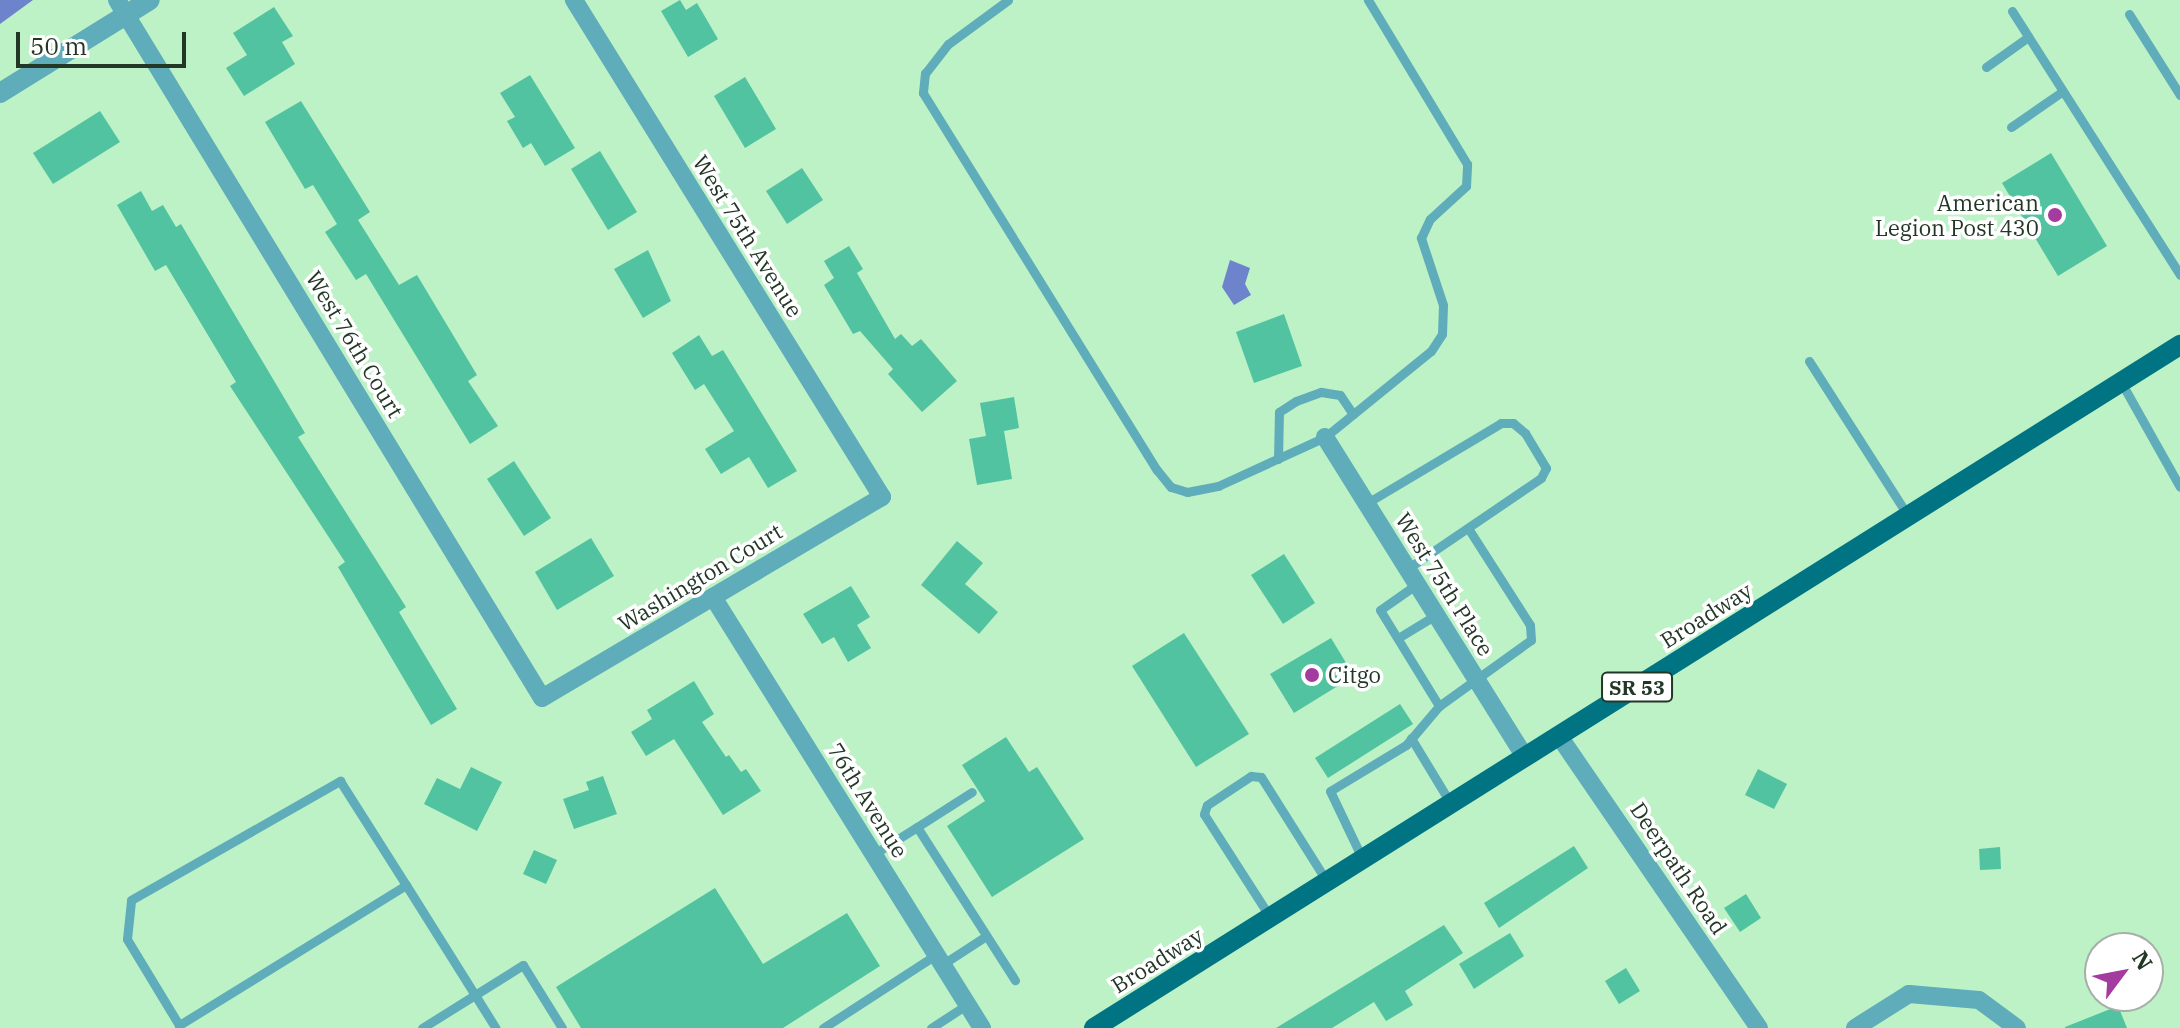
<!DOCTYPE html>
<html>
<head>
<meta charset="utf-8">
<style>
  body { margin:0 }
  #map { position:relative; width:2180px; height:1028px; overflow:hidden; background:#bdf1c6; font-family:"IBM Plex Serif",serif }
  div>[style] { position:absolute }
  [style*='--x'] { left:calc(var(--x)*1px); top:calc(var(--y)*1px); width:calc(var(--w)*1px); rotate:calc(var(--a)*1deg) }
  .water>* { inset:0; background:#6d84cd }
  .building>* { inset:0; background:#52c3a1 }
  .service>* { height:9px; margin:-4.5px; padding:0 4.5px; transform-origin:4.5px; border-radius:4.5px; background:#5facba }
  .minor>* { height:18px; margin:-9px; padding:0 9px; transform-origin:9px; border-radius:9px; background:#5facba }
  .tertiary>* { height:20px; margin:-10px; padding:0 10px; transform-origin:10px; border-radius:10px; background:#5facba }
  .primary>* { height:20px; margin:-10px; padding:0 10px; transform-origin:10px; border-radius:10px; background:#007483 }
  .dots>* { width:22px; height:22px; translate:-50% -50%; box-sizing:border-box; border:4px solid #fff; border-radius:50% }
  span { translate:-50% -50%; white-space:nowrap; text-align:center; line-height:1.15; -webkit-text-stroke:7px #fff; paint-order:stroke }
  .shield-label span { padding:2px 6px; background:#fff; border:2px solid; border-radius:6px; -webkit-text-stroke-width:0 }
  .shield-label { font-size:20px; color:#233727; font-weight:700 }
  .poi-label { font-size:22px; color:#233727 }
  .right { translate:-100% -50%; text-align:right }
  .left { translate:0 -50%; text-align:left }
  .street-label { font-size:22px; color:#233727 }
  .north { position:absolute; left:2084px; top:932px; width:80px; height:80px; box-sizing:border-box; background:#fff; border:2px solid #a7afa9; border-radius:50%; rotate:58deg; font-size:22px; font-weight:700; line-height:32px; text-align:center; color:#233727 }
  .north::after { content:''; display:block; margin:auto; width:28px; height:36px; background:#a43b9e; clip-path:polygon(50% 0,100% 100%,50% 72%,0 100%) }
  .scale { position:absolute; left:16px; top:32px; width:170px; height:36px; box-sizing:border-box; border:4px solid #233727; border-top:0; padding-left:10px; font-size:24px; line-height:28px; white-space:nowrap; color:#233727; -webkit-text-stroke:6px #fff; paint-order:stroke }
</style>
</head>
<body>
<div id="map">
  <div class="water">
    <i style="clip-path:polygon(0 0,33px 0,0 24px)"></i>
    <i style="clip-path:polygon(1230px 260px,1250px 268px,1245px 284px,1251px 295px,1234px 305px,1222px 287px)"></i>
  </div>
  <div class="building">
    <i style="clip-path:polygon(680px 0,686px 10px,697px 3px,718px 39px,688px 57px,661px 11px)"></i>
    <i style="clip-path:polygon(274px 7px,293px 36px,282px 42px,295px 64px,244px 96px,226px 68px,247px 55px,233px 33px)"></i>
    <i style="clip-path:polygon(530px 75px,575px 148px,545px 166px,531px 143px,523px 148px,507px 121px,515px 117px,500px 93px)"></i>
    <i style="clip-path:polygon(745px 77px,776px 129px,745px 148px,714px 96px)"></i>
    <i style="clip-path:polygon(301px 101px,370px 212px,358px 220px,399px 285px,417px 275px,477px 375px,468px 381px,498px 426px,470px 444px,366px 274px,356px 280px,325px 232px,337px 224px,313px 185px,305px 189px,265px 122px)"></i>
    <i style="clip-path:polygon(100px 111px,120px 142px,53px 184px,33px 153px)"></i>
    <i style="clip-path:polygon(600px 151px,637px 212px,608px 230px,571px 169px)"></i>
    <i style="clip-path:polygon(2051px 153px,2107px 246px,2058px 276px,2002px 183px)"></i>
    <i style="clip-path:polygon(802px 168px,823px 200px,787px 224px,766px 191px)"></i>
    <i style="clip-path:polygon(141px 191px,152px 211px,163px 205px,176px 227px,181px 224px,305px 433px,298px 437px,406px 607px,399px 612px,457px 709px,431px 725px,338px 567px,345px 562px,230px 386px,236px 382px,166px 265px,155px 271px,117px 205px)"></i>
    <i style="clip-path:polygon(849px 246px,863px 269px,857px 273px,895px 339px,901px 334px,912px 346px,921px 339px,957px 381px,922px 412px,888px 374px,893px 369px,860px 331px,853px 334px,824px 285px,834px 278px,824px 261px)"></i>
    <i style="clip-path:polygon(648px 250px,671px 301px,643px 318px,614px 269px)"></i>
    <i style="clip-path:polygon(1284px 314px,1302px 366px,1254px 383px,1236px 332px)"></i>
    <i style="clip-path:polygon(699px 335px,712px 356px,723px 350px,797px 471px,768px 488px,749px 457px,721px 474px,705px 449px,734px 431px,704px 384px,695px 390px,672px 353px)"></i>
    <i style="clip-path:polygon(1014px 397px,1019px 428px,1004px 431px,1012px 479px,977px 485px,969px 439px,986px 436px,980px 403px)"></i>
    <i style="clip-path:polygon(514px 461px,551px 518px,524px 536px,487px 479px)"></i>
    <i style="clip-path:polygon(591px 538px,614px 576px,557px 610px,535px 572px)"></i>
    <i style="clip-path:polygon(957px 541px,983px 563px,965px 584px,998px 612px,979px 634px,921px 585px)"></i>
    <i style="clip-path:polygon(1284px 554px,1315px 603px,1283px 624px,1251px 575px)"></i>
    <i style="clip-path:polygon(851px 586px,870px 617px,857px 625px,871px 648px,848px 662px,834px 637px,822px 644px,803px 614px)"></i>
    <i style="clip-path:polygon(1184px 633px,1249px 734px,1196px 767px,1132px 666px)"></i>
    <i style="clip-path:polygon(1331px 638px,1354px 676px,1294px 713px,1270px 674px)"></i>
    <i style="clip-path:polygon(694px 681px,714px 714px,702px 722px,726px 757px,729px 755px,741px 772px,746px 769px,761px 791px,723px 815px,674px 739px,646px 756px,631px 732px,652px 719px,647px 710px)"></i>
    <i style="clip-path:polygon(1400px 704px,1413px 724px,1328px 778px,1315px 758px)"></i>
    <i style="clip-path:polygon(1006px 737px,1029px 772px,1037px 767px,1084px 839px,992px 897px,947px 826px,985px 801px,962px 765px)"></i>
    <i style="clip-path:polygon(471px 767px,502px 782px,477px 831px,424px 804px,437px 778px,460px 789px)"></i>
    <i style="clip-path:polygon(1758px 769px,1787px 784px,1774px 809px,1745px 795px)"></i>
    <i style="clip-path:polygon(603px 776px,617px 814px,574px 829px,563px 799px,589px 790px,586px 782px)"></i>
    <i style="clip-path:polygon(1574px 846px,1588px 868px,1499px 928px,1484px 903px)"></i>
    <i style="clip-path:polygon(2000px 847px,2001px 869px,1980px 870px,1979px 849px)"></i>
    <i style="clip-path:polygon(534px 850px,557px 860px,546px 884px,523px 874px)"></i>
    <i style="clip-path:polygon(715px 888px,763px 964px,847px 913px,880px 966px,783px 1028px,581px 1028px,556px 987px)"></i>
    <i style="clip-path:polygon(1746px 894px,1761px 918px,1740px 932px,1724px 908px)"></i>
    <i style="clip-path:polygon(1444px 925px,1463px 953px,1405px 991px,1413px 1005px,1386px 1021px,1374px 1002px,1332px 1028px,1276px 1028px)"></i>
    <i style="clip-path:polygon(1510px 933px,1524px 956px,1474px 989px,1459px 964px)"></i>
    <i style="clip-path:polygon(1626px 968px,1640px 991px,1619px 1004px,1605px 981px)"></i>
    <i style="clip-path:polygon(2118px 1006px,2127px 1028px,2065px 1028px,2065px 1027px)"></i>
  </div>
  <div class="service">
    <i style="--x:1008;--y:0;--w:74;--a:143.7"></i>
    <i style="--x:948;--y:44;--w:37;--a:128"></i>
    <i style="--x:925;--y:73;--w:20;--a:96"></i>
    <i style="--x:923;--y:93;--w:444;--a:58.2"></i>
    <i style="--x:1157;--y:470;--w:22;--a:51"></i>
    <i style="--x:1171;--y:487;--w:17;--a:17"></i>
    <i style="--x:1187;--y:492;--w:32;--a:-11"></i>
    <i style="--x:1218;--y:486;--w:118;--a:-24.6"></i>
    <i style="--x:1325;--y:437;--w:136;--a:-39.1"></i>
    <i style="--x:1431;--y:351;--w:20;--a:-57"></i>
    <i style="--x:1442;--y:334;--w:29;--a:-88"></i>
    <i style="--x:1443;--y:305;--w:71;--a:-108.2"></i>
    <i style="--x:1421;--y:238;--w:21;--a:-65"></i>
    <i style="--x:1430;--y:219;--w:49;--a:-42.5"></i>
    <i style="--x:1466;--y:186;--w:22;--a:-87"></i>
    <i style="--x:1467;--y:164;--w:192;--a:-121.1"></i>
    <i style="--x:2012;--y:11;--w:313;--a:57.5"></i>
    <i style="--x:2129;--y:14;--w:96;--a:57.8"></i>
    <i style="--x:1986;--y:67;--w:52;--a:-35.5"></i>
    <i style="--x:2011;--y:127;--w:63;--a:-34.7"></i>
    <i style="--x:1809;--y:361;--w:184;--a:57.4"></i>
    <i style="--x:2121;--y:382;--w:120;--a:60.7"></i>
    <i style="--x:1278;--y:459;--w:47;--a:-88.8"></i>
    <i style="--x:1279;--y:412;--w:20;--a:-33"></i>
    <i style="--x:1296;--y:401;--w:27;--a:-20"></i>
    <i style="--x:1321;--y:392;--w:19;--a:9"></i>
    <i style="--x:1340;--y:395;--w:23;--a:56"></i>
    <i style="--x:1367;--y:503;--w:156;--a:-30.8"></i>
    <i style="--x:1501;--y:423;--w:12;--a:0"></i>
    <i style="--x:1513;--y:423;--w:16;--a:40"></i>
    <i style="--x:1525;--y:433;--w:41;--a:59"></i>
    <i style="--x:1546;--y:468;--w:11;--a:117"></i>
    <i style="--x:1541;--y:478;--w:162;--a:145.8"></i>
    <i style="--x:1417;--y:584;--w:45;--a:144.9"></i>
    <i style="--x:1380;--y:610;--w:113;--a:58.4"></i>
    <i style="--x:1398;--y:638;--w:44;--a:-31.2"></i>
    <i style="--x:1411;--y:738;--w:77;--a:58.8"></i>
    <i style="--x:917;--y:827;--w:65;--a:-32.5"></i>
    <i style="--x:874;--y:854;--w:51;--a:-32.1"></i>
    <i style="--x:917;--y:827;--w:182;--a:57.4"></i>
    <i style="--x:1362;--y:858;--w:74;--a:-115.5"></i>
    <i style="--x:1330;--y:791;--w:89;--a:-31.2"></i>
    <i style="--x:1406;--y:745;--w:51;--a:-49.8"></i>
    <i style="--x:1439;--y:706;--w:113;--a:-35.7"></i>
    <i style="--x:1531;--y:640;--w:15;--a:-94"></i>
    <i style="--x:1530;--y:625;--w:115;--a:-122.6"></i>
    <i style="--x:406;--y:885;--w:267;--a:148.3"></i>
    <i style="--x:179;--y:1025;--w:100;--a:-121.2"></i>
    <i style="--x:127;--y:939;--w:39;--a:-84"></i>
    <i style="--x:131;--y:900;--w:241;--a:-29.7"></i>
    <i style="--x:340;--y:781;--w:123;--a:57.6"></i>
    <i style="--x:406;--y:885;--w:130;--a:57.9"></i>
    <i style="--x:475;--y:995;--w:39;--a:58"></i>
    <i style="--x:1270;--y:917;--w:122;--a:-122.7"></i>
    <i style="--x:1204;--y:814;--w:9;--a:-72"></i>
    <i style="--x:1207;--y:805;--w:53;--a:-33.4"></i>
    <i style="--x:1251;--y:776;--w:10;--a:6"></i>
    <i style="--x:1261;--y:777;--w:124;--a:57.8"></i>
    <i style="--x:943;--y:964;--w:51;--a:-33.1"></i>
    <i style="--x:422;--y:1028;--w:119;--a:-32"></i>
    <i style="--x:523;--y:965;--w:74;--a:58.2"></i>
    <i style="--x:823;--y:1028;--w:136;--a:-33"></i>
    <i style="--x:931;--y:1028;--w:44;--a:-33"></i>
  </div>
  <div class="minor">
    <i style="--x:117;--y:0;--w:817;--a:58.66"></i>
    <i style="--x:542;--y:698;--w:395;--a:-30.6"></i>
    <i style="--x:882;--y:497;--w:585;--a:-121.79"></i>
    <i style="--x:1325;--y:437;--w:377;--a:58"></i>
    <i style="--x:713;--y:597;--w:508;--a:58.03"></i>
    <i style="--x:1559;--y:736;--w:354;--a:55.6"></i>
    <i style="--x:1855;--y:1028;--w:64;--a:-32.2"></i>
    <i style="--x:1909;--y:994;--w:70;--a:4.9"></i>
    <i style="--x:1979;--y:1000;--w:47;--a:36.4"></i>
  </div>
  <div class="tertiary">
    <i style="--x:0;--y:93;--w:176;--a:-31.8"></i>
  </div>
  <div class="primary">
    <i style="--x:1094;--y:1028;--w:1283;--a:-32.17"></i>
  </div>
  <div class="dots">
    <i style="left:2055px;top:215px;background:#a43b9e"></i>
    <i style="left:1312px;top:675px;background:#a43b9e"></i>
  </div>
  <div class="shield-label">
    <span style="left:1637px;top:687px">SR 53</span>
  </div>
  <div class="poi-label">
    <span class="right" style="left:2039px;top:215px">American<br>Legion Post 430</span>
    <span class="left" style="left:1328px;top:675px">Citgo</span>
  </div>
  <div class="street-label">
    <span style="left:748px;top:236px;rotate:58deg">West 75th Avenue</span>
    <span style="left:355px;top:344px;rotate:59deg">West 76th Court</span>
    <span style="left:700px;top:577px;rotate:-31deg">Washington Court</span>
    <span style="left:1445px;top:584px;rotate:58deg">West 75th Place</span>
    <span style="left:1706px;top:615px;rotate:-32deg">Broadway</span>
    <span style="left:868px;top:800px;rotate:58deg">76th Avenue</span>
    <span style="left:1679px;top:868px;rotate:56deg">Deerpath Road</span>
    <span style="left:1157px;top:960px;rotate:-32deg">Broadway</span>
  </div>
  <div class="north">N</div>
  <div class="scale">50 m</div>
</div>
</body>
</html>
